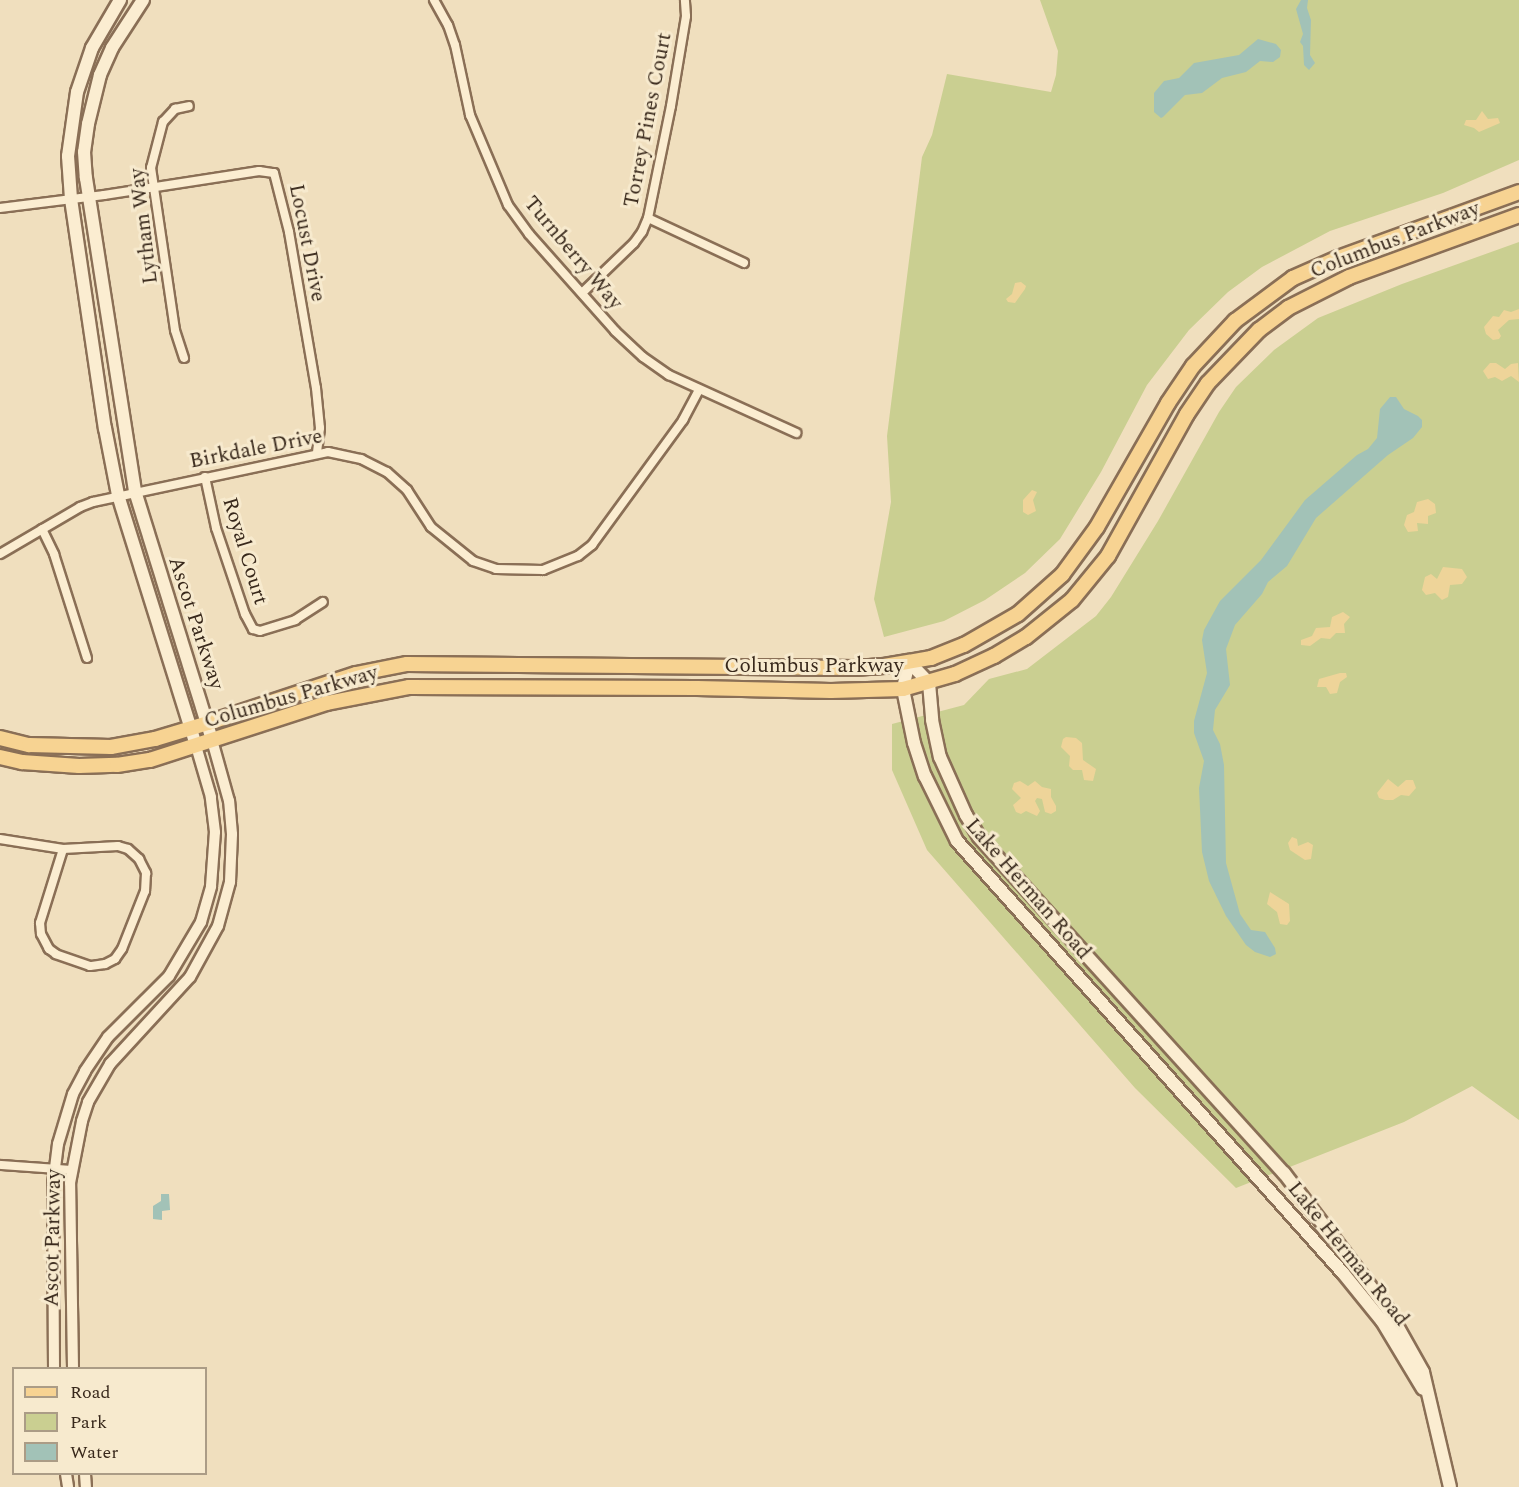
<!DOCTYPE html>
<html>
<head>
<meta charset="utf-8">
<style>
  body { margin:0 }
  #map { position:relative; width:1519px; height:1487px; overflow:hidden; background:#f0dfbe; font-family:Spectral,serif }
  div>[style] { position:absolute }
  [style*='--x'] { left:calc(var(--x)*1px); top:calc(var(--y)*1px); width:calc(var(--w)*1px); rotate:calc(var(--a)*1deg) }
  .green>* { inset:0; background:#cacf91 }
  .sand>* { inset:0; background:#eed499 }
  .water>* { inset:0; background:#a2c2b7 }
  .roads { filter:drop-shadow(2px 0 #8a6f56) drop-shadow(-2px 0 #8a6f56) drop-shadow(0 2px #8a6f56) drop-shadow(0 -2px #8a6f56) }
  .minor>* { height:8px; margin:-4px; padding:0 4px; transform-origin:4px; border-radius:4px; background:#fbedd1 }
  .tertiary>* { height:10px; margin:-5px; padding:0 5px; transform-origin:5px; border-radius:5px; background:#fbedd1 }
  .secondary>* { height:12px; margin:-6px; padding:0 6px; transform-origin:6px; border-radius:6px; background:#fbedd1 }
  .primary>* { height:14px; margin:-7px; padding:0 7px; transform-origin:7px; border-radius:7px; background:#f7d392 }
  span { translate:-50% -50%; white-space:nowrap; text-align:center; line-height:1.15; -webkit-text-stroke:6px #f7eace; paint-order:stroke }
  .street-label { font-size:21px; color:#38281b }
  .legend { position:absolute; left:12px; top:1367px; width:195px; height:108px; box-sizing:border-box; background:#f7eace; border:2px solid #ab9c86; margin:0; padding:8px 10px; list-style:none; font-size:18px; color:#38281b }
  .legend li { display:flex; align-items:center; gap:12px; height:30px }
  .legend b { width:30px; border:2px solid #ab9c86 }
</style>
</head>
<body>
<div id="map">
  <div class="green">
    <i style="clip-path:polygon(1040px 0,1519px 0,1519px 160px,1443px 193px,1330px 231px,1262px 267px,1228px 292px,1189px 330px,1147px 385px,1101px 472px,1060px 539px,1025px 573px,985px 600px,944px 621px,884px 637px,874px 599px,891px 502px,887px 436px,922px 157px,932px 135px,947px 74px,1051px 92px,1056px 75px,1058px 51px)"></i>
    <i style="clip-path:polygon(1519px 242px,1519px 1120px,1472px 1086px,1404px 1122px,1236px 1188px,1135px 1088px,927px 850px,892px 770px,892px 724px,964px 705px,989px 679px,1027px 669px,1096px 616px,1111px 597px,1158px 521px,1219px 412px,1236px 387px,1274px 350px,1318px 318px,1402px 284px)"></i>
  </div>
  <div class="sand">
    <i style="clip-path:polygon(1482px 111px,1488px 119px,1498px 118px,1500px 123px,1479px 132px,1474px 128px,1464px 125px,1466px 120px,1476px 120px)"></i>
    <i style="clip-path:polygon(1021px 282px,1026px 286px,1025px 289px,1015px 303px,1008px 302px,1006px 299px,1012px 294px,1015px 283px)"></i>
    <i style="clip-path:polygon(1519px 309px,1519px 319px,1509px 320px,1498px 330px,1501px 336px,1499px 339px,1493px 340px,1486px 334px,1484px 327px,1493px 316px,1499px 317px,1504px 310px,1511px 312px)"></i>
    <i style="clip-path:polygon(1490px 363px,1496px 363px,1505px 369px,1511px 364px,1518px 363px,1519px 382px,1511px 376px,1502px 381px,1495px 377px,1488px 379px,1483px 371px)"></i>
    <i style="clip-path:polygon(1032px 490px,1037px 492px,1033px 500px,1036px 511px,1028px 515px,1023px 512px,1023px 500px)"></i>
    <i style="clip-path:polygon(1428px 499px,1435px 504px,1436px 513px,1428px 516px,1428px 524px,1417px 523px,1418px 531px,1408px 532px,1404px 525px,1407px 515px,1414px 512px,1417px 502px)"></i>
    <i style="clip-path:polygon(1443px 567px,1462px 569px,1467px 577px,1462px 584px,1450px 585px,1448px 597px,1442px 600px,1435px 593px,1426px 595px,1422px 590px,1425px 577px,1431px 574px,1437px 579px)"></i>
    <i style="clip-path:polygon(1343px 612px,1350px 617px,1344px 624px,1345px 633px,1336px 633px,1330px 639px,1321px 638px,1310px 646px,1301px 645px,1301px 640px,1312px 636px,1316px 628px,1330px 627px,1332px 617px)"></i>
    <i style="clip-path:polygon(1340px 673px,1346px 673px,1347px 677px,1340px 682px,1337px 693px,1330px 694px,1326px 687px,1317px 687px,1319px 679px)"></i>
    <i style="clip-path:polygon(1066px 737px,1076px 738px,1082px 743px,1083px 760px,1096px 769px,1093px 781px,1084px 780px,1082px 770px,1073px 770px,1069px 766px,1070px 756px,1061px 747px,1063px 739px)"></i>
    <i style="clip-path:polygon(1388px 779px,1398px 787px,1406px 780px,1413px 780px,1416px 788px,1409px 796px,1401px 795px,1393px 800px,1385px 800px,1379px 798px,1377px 793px)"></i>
    <i style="clip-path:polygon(1020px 781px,1028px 786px,1035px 781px,1042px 787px,1051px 789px,1051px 797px,1056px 806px,1056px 811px,1051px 814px,1045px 812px,1042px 799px,1037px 798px,1035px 801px,1040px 811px,1037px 816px,1026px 811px,1021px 814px,1016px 812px,1013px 805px,1021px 798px,1012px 789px,1014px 783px)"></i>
    <i style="clip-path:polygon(1292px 837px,1297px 839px,1298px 846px,1308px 842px,1313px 845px,1311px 859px,1305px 860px,1290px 850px,1288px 843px)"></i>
    <i style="clip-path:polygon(1270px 892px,1289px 904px,1290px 921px,1287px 925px,1280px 924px,1277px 912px,1267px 904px)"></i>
  </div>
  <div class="water">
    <i style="clip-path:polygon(1301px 0,1308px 0,1307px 8px,1311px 20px,1310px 55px,1315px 63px,1309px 70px,1304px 65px,1303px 46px,1300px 42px,1303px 34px,1296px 9px)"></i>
    <i style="clip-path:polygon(1258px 39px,1276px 44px,1281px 50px,1280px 57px,1273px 62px,1260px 61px,1246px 72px,1222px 78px,1202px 93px,1185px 95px,1163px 117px,1161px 118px,1154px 112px,1154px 93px,1164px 81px,1179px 78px,1194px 63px,1239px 55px)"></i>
    <i style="clip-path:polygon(1390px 397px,1396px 397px,1404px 409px,1418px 416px,1422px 420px,1422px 427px,1413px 438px,1388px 455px,1316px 518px,1287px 566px,1268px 582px,1262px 594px,1235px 625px,1226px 649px,1230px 685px,1215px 710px,1213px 730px,1220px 744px,1224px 765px,1226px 863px,1240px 914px,1251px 930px,1265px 932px,1275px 948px,1276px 954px,1270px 957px,1255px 952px,1246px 945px,1226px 916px,1209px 881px,1202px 852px,1199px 788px,1204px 761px,1194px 733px,1194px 721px,1207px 673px,1202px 640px,1204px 630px,1220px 601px,1261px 560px,1305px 500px,1357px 455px,1368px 449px,1377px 438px,1380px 409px)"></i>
    <i style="clip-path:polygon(161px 1194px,169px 1194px,170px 1210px,162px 1211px,162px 1220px,153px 1219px,153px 1206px,161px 1201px)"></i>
  </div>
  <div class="roads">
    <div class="minor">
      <i style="--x:434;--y:0;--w:29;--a:61"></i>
      <i style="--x:448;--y:25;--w:21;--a:71"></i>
      <i style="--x:455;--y:45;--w:72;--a:77.9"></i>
      <i style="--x:470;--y:115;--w:98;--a:67.1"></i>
      <i style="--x:508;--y:205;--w:36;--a:54"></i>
      <i style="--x:529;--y:234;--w:130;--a:48.4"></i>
      <i style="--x:615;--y:331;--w:38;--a:43"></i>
      <i style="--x:643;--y:357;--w:32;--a:35"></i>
      <i style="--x:669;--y:375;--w:140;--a:24.5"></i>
      <i style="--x:0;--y:208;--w:105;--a:-7.1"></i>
      <i style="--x:104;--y:195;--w:157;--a:-8.8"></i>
      <i style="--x:259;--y:171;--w:15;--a:8"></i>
      <i style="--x:274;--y:173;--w:61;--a:75.7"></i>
      <i style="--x:289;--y:232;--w:158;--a:80.2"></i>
      <i style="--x:316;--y:388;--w:40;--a:84.3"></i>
      <i style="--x:320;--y:428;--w:24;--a:97"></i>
      <i style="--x:648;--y:218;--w:106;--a:25.1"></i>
      <i style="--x:582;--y:293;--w:72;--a:-43.9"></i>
      <i style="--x:634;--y:243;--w:14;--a:-54"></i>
      <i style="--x:642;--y:232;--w:15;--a:-67"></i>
      <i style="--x:648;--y:218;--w:114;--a:-78.4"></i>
      <i style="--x:671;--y:106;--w:91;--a:-80.5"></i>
      <i style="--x:686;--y:16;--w:16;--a:-94"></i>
      <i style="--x:184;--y:358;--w:29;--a:-108"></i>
      <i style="--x:175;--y:330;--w:164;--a:-98.4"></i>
      <i style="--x:151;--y:168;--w:48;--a:-75.4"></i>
      <i style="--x:163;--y:122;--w:18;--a:-47"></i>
      <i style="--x:175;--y:109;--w:14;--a:-12"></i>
      <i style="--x:205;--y:477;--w:52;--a:77.8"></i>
      <i style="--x:216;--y:528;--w:91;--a:71.4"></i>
      <i style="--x:245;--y:614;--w:17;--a:62"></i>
      <i style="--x:253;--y:629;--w:7;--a:16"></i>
      <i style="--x:260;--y:631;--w:37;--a:-17"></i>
      <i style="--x:295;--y:620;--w:33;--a:-33"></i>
      <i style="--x:42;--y:529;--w:28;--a:64"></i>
      <i style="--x:54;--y:554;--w:109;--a:72.4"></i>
      <i style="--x:0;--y:554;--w:93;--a:-30.4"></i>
      <i style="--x:80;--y:507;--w:14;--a:-21"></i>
      <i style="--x:93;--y:502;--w:240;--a:-12"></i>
      <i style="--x:328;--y:452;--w:34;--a:12"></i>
      <i style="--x:361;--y:459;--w:29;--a:27"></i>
      <i style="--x:387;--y:472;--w:27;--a:42"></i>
      <i style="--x:407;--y:490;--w:44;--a:57"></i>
      <i style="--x:431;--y:527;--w:54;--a:39"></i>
      <i style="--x:473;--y:561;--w:24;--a:19"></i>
      <i style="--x:496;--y:569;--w:47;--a:1.2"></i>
      <i style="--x:543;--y:570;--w:38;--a:-22"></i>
      <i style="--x:578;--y:556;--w:18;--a:-38"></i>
      <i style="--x:592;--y:545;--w:155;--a:-53.9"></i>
      <i style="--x:683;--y:420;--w:34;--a:-62"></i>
      <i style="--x:0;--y:839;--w:64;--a:9"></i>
      <i style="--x:63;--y:849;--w:55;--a:-3.1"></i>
      <i style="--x:118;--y:846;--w:10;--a:17"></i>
      <i style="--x:128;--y:849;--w:15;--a:42"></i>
      <i style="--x:139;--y:859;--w:16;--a:63"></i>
      <i style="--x:146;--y:873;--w:18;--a:93"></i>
      <i style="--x:145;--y:891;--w:62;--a:111.6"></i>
      <i style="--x:122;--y:949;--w:12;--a:125"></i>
      <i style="--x:115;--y:959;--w:11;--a:153"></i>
      <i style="--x:105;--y:964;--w:15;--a:172"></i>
      <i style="--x:90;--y:966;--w:36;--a:-161"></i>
      <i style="--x:56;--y:954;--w:9;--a:-144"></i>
      <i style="--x:49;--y:949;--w:17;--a:-118"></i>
      <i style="--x:41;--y:934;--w:11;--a:-95"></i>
      <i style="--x:40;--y:923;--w:77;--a:-72.7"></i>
      <i style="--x:0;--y:1165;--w:71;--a:4"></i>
    </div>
    <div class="tertiary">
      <i style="--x:54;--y:1368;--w:184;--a:-90.3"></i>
      <i style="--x:53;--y:1184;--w:40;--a:-82.9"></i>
      <i style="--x:58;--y:1144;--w:52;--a:-73.3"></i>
      <i style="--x:73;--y:1094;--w:26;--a:-62"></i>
      <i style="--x:85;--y:1071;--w:41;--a:-55.9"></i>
      <i style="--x:108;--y:1037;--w:86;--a:-45"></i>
      <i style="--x:169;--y:976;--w:63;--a:-59.3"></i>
      <i style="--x:201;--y:922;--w:37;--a:-74"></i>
      <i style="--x:211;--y:886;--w:54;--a:-85.8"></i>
      <i style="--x:215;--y:832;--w:35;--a:-97"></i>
      <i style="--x:211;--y:797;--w:53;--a:-106.4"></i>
      <i style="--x:73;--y:1368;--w:185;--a:-90.9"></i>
      <i style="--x:70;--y:1183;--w:63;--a:-79"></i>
      <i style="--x:82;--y:1121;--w:20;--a:-72"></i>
      <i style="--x:88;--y:1102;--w:44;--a:-59.9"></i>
      <i style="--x:110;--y:1064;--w:118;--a:-47.4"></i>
      <i style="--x:190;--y:977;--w:58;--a:-61.2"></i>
      <i style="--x:218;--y:926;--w:46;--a:-74.7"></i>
      <i style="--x:230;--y:882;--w:48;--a:-87.6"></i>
      <i style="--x:232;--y:834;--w:33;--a:-95"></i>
      <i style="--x:229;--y:801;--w:63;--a:-105.6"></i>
      <i style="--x:66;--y:1474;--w:13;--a:81"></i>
      <i style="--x:85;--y:1474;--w:13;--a:86"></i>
    </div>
    <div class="secondary">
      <i style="--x:120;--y:0;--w:56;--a:120.3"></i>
      <i style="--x:92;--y:48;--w:46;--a:108.8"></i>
      <i style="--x:77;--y:92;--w:65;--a:98"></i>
      <i style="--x:68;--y:156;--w:43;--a:86"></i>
      <i style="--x:71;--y:199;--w:232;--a:81.6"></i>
      <i style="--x:105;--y:428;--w:68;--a:79"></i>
      <i style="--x:118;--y:495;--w:263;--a:72.7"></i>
      <i style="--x:143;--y:0;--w:57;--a:122.9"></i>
      <i style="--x:112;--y:48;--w:30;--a:114"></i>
      <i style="--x:100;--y:75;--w:50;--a:103.8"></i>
      <i style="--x:88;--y:124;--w:28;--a:98"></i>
      <i style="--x:84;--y:152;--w:26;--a:86"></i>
      <i style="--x:86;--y:178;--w:317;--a:81.1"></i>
      <i style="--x:135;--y:491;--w:261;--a:72.8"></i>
      <i style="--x:909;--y:662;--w:29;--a:46"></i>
      <i style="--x:929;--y:683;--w:37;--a:85"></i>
      <i style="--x:932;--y:720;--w:38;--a:78"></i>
      <i style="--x:940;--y:757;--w:64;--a:65.9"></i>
      <i style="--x:966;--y:815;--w:26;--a:59"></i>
      <i style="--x:979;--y:837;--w:454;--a:47.8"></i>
      <i style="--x:1284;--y:1173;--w:170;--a:52.7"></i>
      <i style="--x:1387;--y:1308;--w:73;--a:60.6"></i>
      <i style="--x:1423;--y:1372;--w:118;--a:76.8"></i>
      <i style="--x:909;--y:662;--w:28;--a:103"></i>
      <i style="--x:903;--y:689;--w:55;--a:78.5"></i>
      <i style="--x:914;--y:743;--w:35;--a:72"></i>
      <i style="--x:925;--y:776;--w:72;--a:63.8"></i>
      <i style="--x:957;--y:841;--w:579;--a:48.22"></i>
      <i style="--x:1343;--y:1273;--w:62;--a:50.9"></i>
      <i style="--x:1382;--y:1321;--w:79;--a:58.9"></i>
    </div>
    <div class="primary">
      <i style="--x:0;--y:738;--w:30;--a:14"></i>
      <i style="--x:29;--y:745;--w:82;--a:1.4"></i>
      <i style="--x:111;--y:747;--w:45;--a:-10.3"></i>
      <i style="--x:155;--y:739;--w:55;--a:-16.8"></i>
      <i style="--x:208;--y:723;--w:156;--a:-18.3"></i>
      <i style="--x:356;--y:674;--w:52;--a:-11.1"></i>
      <i style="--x:407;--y:664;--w:447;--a:0.5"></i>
      <i style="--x:854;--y:668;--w:30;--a:-4"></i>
      <i style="--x:884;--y:666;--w:48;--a:-9.7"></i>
      <i style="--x:931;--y:658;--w:35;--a:-22"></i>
      <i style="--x:964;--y:645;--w:62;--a:-29.9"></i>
      <i style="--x:1018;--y:614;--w:59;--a:-41.6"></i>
      <i style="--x:1062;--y:575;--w:59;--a:-53.9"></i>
      <i style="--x:1097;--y:527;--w:143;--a:-60.2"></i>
      <i style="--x:1168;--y:403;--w:45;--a:-56"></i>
      <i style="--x:1193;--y:366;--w:62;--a:-47"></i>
      <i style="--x:1235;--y:321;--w:72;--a:-36.6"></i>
      <i style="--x:1293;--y:278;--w:49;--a:-24"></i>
      <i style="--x:1338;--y:258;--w:193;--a:-20"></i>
      <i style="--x:0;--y:757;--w:23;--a:13"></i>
      <i style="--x:22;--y:762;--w:57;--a:4"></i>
      <i style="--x:79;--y:766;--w:38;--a:-2"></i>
      <i style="--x:117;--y:765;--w:33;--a:-9"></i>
      <i style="--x:150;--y:760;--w:186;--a:-17.9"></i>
      <i style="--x:327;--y:703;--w:84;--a:-11"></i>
      <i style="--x:409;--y:687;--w:288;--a:0.2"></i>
      <i style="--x:697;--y:688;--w:134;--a:1.3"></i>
      <i style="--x:831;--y:691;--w:72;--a:-1.6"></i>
      <i style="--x:903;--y:689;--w:54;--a:-16.1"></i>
      <i style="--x:955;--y:674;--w:43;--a:-24.8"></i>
      <i style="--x:994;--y:656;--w:37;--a:-31"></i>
      <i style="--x:1026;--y:637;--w:59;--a:-38.8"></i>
      <i style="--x:1072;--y:600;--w:57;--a:-50.7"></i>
      <i style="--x:1108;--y:556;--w:162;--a:-60.9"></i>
      <i style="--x:1187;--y:414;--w:37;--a:-56"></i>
      <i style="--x:1208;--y:383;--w:74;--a:-46.1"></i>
      <i style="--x:1259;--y:330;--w:36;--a:-37"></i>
      <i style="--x:1288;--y:308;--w:68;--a:-26.9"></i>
      <i style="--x:1349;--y:277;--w:181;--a:-20"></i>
    </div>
  </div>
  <div class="street-label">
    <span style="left:648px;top:120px;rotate:-79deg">Torrey Pines Court</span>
    <span style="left:144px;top:226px;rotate:-97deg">Lytham Way</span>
    <span style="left:1395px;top:240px;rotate:-21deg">Columbus Parkway</span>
    <span style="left:307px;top:243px;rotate:79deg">Locust Drive</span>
    <span style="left:573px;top:253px;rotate:50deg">Turnberry Way</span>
    <span style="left:256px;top:449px;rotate:-11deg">Birkdale Drive</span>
    <span style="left:245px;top:551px;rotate:73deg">Royal Court</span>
    <span style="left:196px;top:623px;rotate:72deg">Ascot Parkway</span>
    <span style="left:814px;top:666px">Columbus Parkway</span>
    <span style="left:291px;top:697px;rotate:-16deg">Columbus Parkway</span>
    <span style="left:1028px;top:889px;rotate:49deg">Lake Herman Road</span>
    <span style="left:53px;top:1238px;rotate:-89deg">Ascot Parkway</span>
    <span style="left:1348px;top:1254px;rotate:51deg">Lake Herman Road</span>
  </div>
  <ul class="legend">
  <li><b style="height:8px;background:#f7d392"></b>Road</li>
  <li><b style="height:16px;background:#cacf91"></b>Park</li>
  <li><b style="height:16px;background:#a2c2b7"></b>Water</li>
  </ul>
</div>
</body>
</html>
